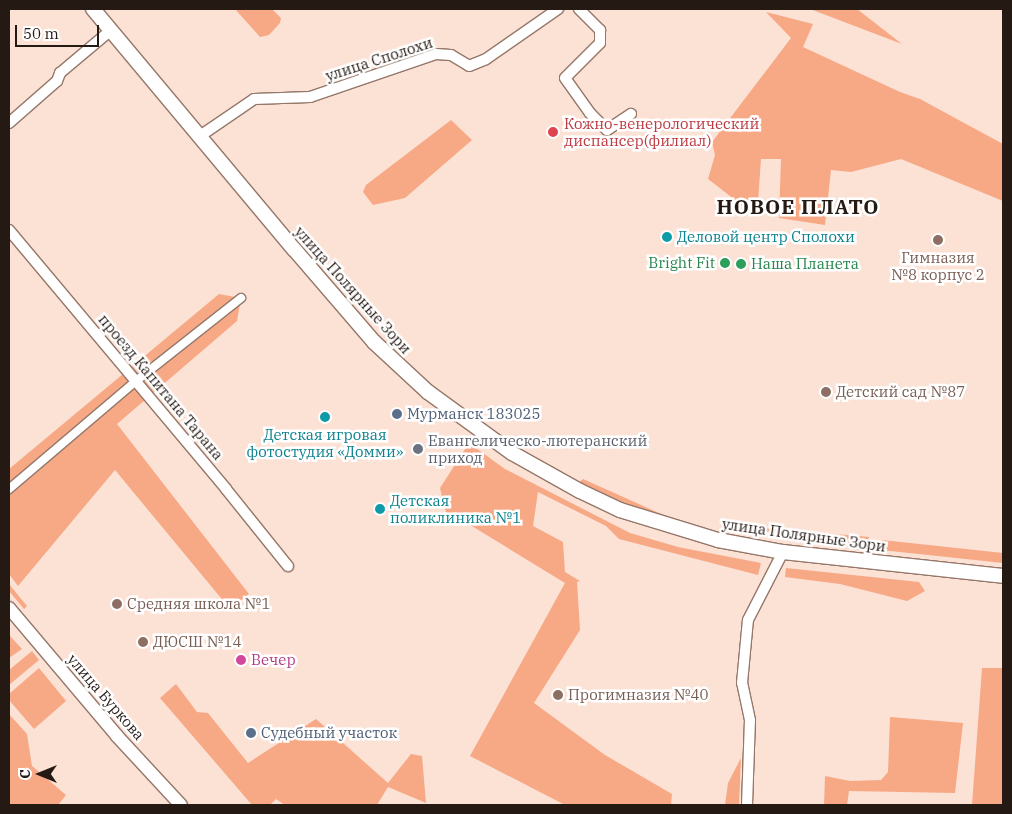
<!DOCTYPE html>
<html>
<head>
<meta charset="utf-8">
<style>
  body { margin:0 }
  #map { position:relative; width:1012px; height:814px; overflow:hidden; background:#fce1d5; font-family:"IBM Plex Serif",serif }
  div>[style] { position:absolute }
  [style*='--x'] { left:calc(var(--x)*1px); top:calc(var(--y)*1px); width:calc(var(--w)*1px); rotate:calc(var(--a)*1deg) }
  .green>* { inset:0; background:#f7a986 }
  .roads { filter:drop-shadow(1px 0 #957769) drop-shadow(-1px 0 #957769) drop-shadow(0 1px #957769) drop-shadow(0 -1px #957769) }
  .pedestrian>* { height:8px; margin:-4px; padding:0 4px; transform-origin:4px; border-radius:4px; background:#fff }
  .minor>* { height:10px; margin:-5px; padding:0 5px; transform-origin:5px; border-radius:5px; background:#fff }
  .tertiary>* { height:12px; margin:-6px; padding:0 6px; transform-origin:6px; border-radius:6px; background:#fff }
  .secondary>* { height:14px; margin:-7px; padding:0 7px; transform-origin:7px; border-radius:7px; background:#fff }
  .dots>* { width:14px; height:14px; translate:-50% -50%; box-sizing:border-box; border:2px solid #fff; border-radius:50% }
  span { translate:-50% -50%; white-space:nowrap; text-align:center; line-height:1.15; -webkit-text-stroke:5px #fff; paint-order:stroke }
  .street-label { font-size:15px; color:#251914 }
  .health-label { font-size:15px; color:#be3a42 }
  .left { translate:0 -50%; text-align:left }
  .culture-label { font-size:15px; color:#0d838f }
  .education-label { font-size:15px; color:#785e54 }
  .leisure-label { font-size:15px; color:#27864d }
  .right { translate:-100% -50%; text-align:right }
  .service-label { font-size:15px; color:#4e5e75 }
  .worship-label { font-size:15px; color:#5b616d }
  .hotel-label { font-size:15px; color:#b23c85 }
  .district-label { font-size:20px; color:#251914; font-weight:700; letter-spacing:1px }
  .frame { position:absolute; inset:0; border:10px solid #251914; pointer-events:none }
  .north { position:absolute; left:15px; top:749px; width:50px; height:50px; -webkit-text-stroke:4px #fff; paint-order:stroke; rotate:270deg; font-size:14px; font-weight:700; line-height:20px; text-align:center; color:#251914 }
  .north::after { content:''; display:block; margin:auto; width:18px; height:22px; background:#251914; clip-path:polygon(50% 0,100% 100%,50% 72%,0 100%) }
  .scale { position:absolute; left:15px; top:25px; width:84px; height:22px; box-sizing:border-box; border:2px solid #251914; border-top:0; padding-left:6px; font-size:15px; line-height:18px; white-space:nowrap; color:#251914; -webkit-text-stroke:4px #fff; paint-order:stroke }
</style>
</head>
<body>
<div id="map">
  <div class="green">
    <i style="clip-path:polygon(235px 9px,272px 9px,281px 18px,280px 23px,269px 35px,260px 37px)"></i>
    <i style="clip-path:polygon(810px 9px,857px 9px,902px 44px)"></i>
    <i style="clip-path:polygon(766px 12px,813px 24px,803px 47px,900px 92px,920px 99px,1003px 144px,1003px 201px,901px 159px,851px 172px,831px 170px,825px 225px,779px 218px,781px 159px,761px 159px,757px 217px,708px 179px,715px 155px,712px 142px,791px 38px)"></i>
    <i style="clip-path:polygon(451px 120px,472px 140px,405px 198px,373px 205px,363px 192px,366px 185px)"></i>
    <i style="clip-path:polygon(219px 294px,241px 298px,237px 321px,117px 424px,249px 594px,230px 609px,115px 470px,18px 586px,9px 574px,9px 469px)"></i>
    <i style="clip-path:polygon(469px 443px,505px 469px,630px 533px,678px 547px,761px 563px,758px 575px,619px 539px,606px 526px,538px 492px,533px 526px,563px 542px,565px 572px,580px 581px,577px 582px,580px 630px,534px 703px,605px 755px,672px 794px,671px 805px,565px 805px,470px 756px,565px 583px,462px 520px,448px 521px,440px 488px)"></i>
    <i style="clip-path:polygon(583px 479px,659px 513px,710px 531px,729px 534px,728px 539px,708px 536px,575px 486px)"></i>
    <i style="clip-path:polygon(745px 526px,781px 530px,780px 538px,744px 534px)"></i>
    <i style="clip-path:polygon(792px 530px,869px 537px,868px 547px,791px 541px)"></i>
    <i style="clip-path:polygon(882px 540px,1003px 553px,1003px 563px,881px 550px)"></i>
    <i style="clip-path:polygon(786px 568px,919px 582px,925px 591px,907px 601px,840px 584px,785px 577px)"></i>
    <i style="clip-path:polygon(9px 584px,27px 606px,24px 609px,9px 591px)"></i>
    <i style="clip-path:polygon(9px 635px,22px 649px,9px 658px)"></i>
    <i style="clip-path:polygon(32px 651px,39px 660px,9px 685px,9px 670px)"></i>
    <i style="clip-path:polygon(39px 668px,66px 701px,34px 729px,9px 700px,9px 694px)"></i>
    <i style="clip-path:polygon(982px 668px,1003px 668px,1003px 805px,972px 805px)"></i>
    <i style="clip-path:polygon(176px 684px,197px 712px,208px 713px,248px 763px,316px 719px,388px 783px,411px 754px,422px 756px,426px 803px,388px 787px,377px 805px,285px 805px,276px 799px,270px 805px,252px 805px,160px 698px)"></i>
    <i style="clip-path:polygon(9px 714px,27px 734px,32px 766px,66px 795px,58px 805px,11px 805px,9px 802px)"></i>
    <i style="clip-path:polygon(890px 717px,963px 723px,955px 793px,849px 791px,847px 805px,824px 805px,825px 776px,850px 781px,881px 780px,888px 772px)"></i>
    <i style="clip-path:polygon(741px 758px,739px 805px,725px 805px,728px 783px)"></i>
  </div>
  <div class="roads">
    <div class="pedestrian">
      <i style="--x:9;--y:489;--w:167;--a:-40.4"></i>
      <i style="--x:136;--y:381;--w:134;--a:-38.3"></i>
    </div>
    <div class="minor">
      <i style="--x:579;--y:9;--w:30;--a:45"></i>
      <i style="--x:600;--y:30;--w:13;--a:90"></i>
      <i style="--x:600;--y:43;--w:49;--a:135"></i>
      <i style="--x:565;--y:78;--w:43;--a:54.5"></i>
      <i style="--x:590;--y:113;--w:24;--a:45"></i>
      <i style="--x:607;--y:130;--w:29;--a:-34"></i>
      <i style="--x:9;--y:123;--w:64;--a:-41.2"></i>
      <i style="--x:57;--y:81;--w:9;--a:-69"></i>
      <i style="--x:60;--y:73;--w:67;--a:-40.1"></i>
      <i style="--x:200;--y:136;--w:65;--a:-34.4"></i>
      <i style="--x:254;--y:99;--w:56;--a:-2"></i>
      <i style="--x:310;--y:97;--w:133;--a:-18.8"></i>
      <i style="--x:436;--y:54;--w:15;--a:4"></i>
      <i style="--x:451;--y:55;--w:21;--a:31"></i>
      <i style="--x:469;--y:66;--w:18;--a:-22"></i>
      <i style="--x:486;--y:59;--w:88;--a:-34.8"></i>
      <i style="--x:9;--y:230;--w:338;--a:50"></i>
      <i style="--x:226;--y:489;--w:99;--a:51.2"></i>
      <i style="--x:747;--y:805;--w:85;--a:-88"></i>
      <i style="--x:750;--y:720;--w:38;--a:-102"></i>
      <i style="--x:742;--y:683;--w:63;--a:-84.6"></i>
      <i style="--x:748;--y:620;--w:76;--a:-62.8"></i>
    </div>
    <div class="tertiary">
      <i style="--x:9;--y:608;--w:167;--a:49.8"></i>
      <i style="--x:117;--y:736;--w:94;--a:47.2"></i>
    </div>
    <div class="secondary">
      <i style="--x:93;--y:9;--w:313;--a:50.1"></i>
      <i style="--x:294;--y:249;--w:123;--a:49.3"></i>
      <i style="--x:374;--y:342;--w:74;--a:42.8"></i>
      <i style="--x:428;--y:392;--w:104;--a:36"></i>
      <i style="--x:512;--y:453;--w:78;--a:29.2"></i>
      <i style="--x:580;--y:491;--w:44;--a:25.4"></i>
      <i style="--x:620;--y:510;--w:102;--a:17"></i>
      <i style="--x:718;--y:540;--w:66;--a:10.5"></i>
      <i style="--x:783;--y:552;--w:221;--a:6.2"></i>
    </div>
  </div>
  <div class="dots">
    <i style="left:553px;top:132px;background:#e0444e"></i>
    <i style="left:667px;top:237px;background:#0f9aa8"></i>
    <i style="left:938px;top:240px;background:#8d6e63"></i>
    <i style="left:725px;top:263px;background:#2e9e5b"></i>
    <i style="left:741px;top:264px;background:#2e9e5b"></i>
    <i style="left:826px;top:392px;background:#8d6e63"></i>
    <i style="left:397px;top:414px;background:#5c6f8a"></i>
    <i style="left:325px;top:417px;background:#0f9aa8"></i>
    <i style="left:418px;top:449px;background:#6b7280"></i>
    <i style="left:380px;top:509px;background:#0f9aa8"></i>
    <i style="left:117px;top:604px;background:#8d6e63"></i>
    <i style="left:143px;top:642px;background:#8d6e63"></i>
    <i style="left:241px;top:660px;background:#d1479c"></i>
    <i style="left:558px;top:695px;background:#8d6e63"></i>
    <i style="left:251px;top:733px;background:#5c6f8a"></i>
  </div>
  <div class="street-label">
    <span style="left:379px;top:59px;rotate:-18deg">улица Сполохи</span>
    <span style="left:353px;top:290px;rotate:48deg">улица Полярные Зори</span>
    <span style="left:161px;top:387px;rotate:50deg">проезд Капитана Тарана</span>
    <span style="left:804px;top:535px;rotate:8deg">улица Полярные Зори</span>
    <span style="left:106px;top:697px;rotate:49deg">улица Буркова</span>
  </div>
  <div class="health-label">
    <span class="left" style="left:564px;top:132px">Кожно-венерологический<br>диспансер(филиал)</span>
  </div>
  <div class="culture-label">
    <span class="left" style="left:677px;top:237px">Деловой центр Сполохи</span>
    <span style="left:325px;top:443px">Детская игровая<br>фотостудия «Домми»</span>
    <span class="left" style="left:390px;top:509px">Детская<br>поликлиника №1</span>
  </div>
  <div class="education-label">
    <span style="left:938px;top:266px">Гимназия<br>№8 корпус 2</span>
    <span class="left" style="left:836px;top:392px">Детский сад №87</span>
    <span class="left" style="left:127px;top:604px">Средняя школа №1</span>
    <span class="left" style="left:153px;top:642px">ДЮСШ №14</span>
    <span class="left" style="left:568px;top:695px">Прогимназия №40</span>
  </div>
  <div class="leisure-label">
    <span class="right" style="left:715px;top:263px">Bright Fit</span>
    <span class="left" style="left:751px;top:264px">Наша Планета</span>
  </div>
  <div class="service-label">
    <span class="left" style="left:407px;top:414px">Мурманск 183025</span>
    <span class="left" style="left:261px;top:733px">Судебный участок</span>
  </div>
  <div class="worship-label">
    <span class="left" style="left:428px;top:449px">Евангелическо-лютеранский<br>приход</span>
  </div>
  <div class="hotel-label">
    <span class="left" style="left:251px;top:660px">Вечер</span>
  </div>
  <div class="district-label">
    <span style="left:798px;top:206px">НОВОЕ ПЛАТО</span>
  </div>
  <div class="frame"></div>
  <div class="north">С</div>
  <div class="scale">50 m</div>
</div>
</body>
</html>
